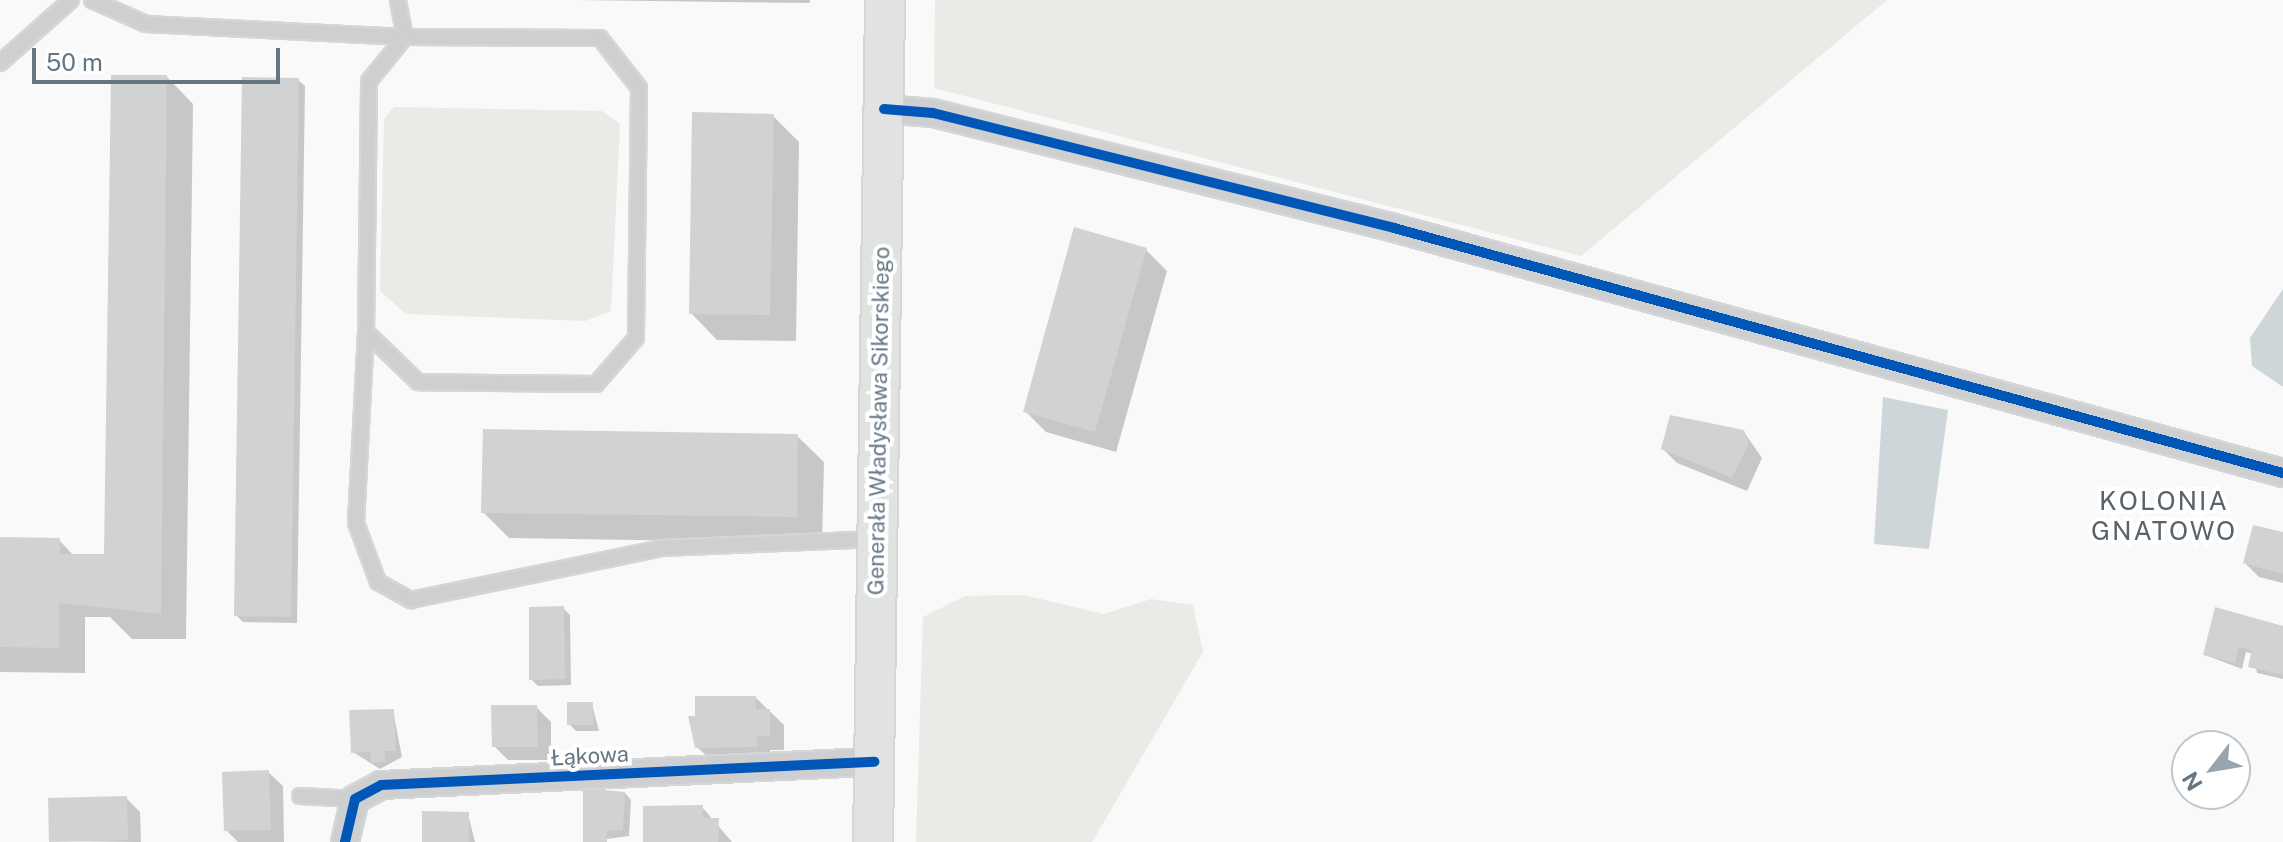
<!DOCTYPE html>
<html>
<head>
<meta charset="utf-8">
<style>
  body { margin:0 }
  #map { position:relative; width:2283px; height:842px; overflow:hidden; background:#f9f9f9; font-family:"Public Sans",sans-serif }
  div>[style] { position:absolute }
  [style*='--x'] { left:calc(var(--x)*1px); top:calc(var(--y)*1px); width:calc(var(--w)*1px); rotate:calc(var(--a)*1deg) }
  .green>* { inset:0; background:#e8ebe6 }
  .water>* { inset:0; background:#ced6d9 }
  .shadow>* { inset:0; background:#0003 }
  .building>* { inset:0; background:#d0d2d3 }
  .roads { filter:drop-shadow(2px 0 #d5d6d7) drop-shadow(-2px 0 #d5d6d7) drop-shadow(0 2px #d5d6d7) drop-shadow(0 -2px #d5d6d7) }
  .service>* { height:14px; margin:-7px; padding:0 7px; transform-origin:7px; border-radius:7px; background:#cecfd0 }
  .minor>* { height:26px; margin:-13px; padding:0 13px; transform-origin:13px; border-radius:13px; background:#cecfd0 }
  .secondary>* { height:38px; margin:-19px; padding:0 19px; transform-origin:19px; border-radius:19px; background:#e1e2e2 }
  .cycleway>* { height:10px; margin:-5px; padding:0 5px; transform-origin:5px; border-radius:5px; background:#0057b8 }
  span { translate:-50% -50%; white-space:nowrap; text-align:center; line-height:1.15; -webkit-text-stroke:8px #fff; paint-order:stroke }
  .street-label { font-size:22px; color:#657683 }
  .quarter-label { font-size:26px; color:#57646e; letter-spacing:2px }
  .north { position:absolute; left:2171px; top:730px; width:80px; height:80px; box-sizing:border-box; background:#fff; border:2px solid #c1c8cd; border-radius:50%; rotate:239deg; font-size:22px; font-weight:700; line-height:32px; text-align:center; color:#657683 }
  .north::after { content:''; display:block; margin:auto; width:28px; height:36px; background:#99a4ac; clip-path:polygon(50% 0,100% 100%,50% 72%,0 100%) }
  .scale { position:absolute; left:32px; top:48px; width:248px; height:36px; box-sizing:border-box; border:4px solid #657683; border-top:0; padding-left:10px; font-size:24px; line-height:28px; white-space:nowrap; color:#657683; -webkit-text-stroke:6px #fff; paint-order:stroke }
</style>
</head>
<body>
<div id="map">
  <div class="green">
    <i style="clip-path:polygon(935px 0,1887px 0,1581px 256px,934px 88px)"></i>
    <i style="clip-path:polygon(394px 107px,602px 111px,620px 124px,611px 311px,585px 321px,406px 314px,380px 291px,384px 119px)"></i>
    <i style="clip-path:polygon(1024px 595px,1104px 614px,1151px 599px,1193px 605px,1203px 652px,1092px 842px,916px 842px,923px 617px,965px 596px)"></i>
  </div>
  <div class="water">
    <i style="clip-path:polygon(2283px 289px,2283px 387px,2252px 366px,2250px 338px)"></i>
    <i style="clip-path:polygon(1883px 397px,1948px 410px,1929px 549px,1874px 544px)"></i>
  </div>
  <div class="shadow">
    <i style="clip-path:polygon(575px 0,810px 0,810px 3px)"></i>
    <i style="clip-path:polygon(167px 77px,193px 104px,186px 639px,132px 639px,110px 617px,85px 617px,85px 673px,0 672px,0 539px,59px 540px,74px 556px,106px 556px)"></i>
    <i style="clip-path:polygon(298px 80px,305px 86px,297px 623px,243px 622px,236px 615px)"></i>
    <i style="clip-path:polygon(773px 116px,799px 142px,796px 341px,717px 340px,691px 313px)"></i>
    <i style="clip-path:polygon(1146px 250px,1167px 271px,1116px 452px,1046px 432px,1025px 411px)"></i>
    <i style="clip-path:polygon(1744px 432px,1762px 458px,1747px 491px,1677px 463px,1663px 449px)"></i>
    <i style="clip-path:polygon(797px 436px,824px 462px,822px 543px,509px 538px,483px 512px)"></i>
    <i style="clip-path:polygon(2283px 535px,2283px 583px,2259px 577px,2245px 563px)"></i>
    <i style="clip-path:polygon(563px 608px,570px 615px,571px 685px,538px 686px,531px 679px)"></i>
    <i style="clip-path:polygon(2283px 628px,2283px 679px,2257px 673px,2253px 654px,2246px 652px,2242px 669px,2205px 655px)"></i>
    <i style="clip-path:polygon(756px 698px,784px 725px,784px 750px,770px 750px,770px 761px,712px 761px,697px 747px)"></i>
    <i style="clip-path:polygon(592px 704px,599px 731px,576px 731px,569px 724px)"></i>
    <i style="clip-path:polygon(536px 707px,551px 722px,551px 760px,508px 760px,494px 746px)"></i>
    <i style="clip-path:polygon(393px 711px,402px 757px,380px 769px,353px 752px)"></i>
    <i style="clip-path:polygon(268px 772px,283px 786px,284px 842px,238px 842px,226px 830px)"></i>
    <i style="clip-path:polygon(625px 793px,631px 800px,629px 836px,585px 842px)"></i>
    <i style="clip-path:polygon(126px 798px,140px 812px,141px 842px,51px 841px)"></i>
    <i style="clip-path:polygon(702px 807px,732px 842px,645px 842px)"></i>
    <i style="clip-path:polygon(468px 814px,475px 842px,424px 842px)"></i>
  </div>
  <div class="building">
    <i style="clip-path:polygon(111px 75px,167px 75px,161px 614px,59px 603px,59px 648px,0 647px,0 537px,60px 538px,60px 554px,104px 554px)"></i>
    <i style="clip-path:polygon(242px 77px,299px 78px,291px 617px,234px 616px)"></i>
    <i style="clip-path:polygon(692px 112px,774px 114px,770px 315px,689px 314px)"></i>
    <i style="clip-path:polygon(1074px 227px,1147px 248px,1095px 432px,1023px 412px)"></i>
    <i style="clip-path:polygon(1670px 415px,1744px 430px,1749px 443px,1732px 478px,1661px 449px)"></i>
    <i style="clip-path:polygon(483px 429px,798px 434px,797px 517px,481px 513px)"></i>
    <i style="clip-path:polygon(2253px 525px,2283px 532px,2283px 574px,2243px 563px)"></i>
    <i style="clip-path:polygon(564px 606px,565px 679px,529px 680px,529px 607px)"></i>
    <i style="clip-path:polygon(2215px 607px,2283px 626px,2283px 675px,2248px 667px,2252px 650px,2239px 647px,2235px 663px,2203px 655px)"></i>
    <i style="clip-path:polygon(695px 696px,756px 696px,756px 709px,770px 709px,770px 736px,757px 736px,757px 747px,695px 748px,688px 716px,695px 716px)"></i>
    <i style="clip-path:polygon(567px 702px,593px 702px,593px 725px,567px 725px)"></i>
    <i style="clip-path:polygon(491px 705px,537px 705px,538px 747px,492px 747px)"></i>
    <i style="clip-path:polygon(394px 709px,396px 751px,385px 751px,385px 762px,371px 763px,370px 752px,351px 753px,349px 710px)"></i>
    <i style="clip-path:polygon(269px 770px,271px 830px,224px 831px,222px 772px)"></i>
    <i style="clip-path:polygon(583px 788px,625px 792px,623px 830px,607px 830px,607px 842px,583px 842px)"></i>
    <i style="clip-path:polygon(127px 796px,128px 840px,49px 842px,48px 798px)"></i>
    <i style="clip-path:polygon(703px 805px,703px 818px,719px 818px,718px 842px,643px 842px,643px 806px)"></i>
    <i style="clip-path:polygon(422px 811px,469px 812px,469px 842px,422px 842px)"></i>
  </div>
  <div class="roads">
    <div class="service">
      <i style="--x:92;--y:0;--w:59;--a:24"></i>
      <i style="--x:146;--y:24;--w:259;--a:2.9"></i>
      <i style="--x:405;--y:37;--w:38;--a:-101"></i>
      <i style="--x:405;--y:37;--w:195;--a:0.3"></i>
      <i style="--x:600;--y:38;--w:63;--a:52"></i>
      <i style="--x:639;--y:88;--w:250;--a:90.7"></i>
      <i style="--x:636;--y:338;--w:61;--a:131"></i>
      <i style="--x:596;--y:384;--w:178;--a:-179.4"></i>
      <i style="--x:418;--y:382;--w:72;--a:-136.1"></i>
      <i style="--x:366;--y:332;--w:251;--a:-89.3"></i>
      <i style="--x:369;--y:81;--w:57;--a:-50.7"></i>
      <i style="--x:0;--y:63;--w:95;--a:-41.6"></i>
      <i style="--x:366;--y:332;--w:191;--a:93"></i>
      <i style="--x:356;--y:523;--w:63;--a:69.6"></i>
      <i style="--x:378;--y:582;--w:38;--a:29"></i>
      <i style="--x:411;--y:600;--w:255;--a:-11.7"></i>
      <i style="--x:661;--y:548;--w:216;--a:-2.4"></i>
      <i style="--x:300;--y:796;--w:55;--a:3.1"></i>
    </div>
    <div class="minor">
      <i style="--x:884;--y:109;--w:49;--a:4.7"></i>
      <i style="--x:933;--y:113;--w:475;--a:14"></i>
      <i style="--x:1394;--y:228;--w:922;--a:15.41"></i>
      <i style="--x:345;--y:842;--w:44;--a:-76.9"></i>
      <i style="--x:355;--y:799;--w:30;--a:-28"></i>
      <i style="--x:381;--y:785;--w:494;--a:-2.7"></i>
    </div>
    <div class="secondary">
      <i style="--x:873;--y:842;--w:842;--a:-89.18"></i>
    </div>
  </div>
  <div class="cycleway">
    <i style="--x:884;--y:109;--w:49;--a:4.7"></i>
    <i style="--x:933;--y:113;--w:475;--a:14"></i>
    <i style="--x:1394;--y:228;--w:922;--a:15.41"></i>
    <i style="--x:345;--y:842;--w:44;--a:-76.9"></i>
    <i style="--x:355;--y:799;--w:30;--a:-28"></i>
    <i style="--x:381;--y:785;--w:494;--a:-2.7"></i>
  </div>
  <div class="street-label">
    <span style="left:879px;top:421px;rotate:-89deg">Generała Władysława Sikorskiego</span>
    <span style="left:590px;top:756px;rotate:-3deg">Łąkowa</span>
  </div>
  <div class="quarter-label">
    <span style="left:2164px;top:516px">KOLONIA<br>GNATOWO</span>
  </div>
  <div class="north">N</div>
  <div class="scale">50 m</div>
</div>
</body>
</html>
